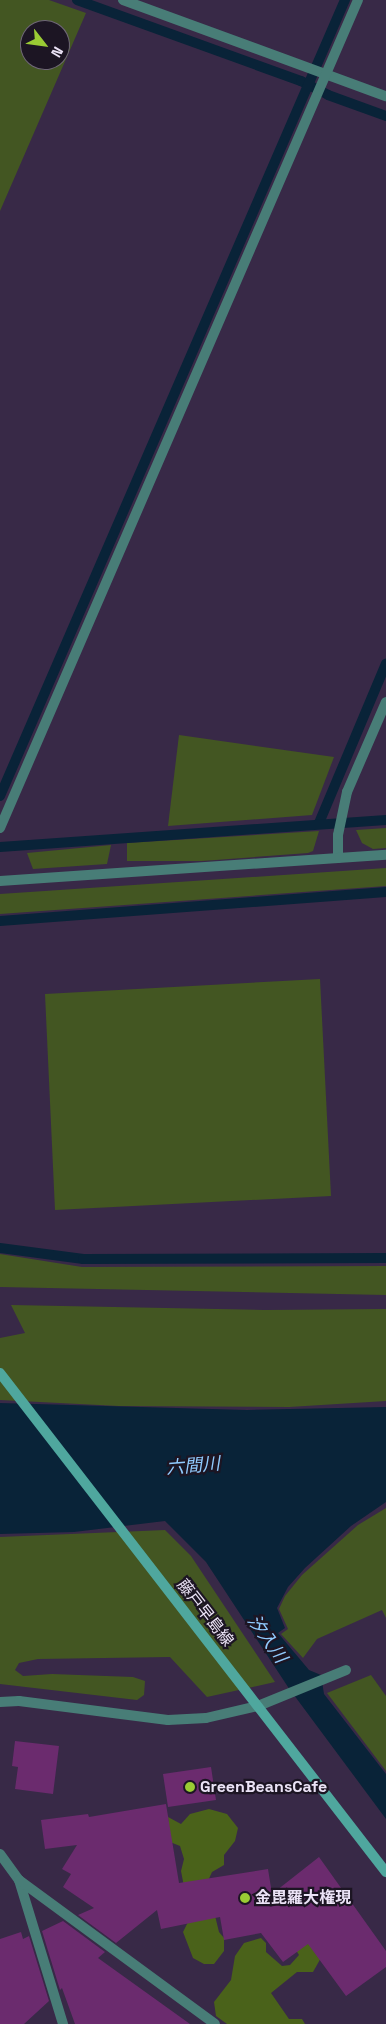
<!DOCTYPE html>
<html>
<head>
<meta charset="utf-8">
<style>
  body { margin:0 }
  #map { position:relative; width:386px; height:2024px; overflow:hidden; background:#382947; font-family:"Space Grotesk","Noto Sans JP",sans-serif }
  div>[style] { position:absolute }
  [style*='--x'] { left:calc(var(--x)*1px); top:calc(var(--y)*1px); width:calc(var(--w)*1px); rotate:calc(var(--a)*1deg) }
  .green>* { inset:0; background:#435622 }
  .forest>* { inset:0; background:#4a621a }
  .water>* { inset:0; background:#092338 }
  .stream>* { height:10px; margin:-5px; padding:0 5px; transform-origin:5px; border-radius:5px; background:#092338 }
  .building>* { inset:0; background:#6b2b6e }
  .minor>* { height:10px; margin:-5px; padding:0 5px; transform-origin:5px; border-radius:5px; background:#487d77 }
  .secondary>* { height:10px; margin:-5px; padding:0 5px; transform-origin:5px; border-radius:5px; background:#4fa79e }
  .dots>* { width:14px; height:14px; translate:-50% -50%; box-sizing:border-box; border:2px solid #1c1523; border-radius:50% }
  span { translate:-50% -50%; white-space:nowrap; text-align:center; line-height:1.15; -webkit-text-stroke:4.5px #1c1523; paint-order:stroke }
  .street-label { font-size:16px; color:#ebe3f6 }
  .poi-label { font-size:16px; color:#ebe3f6; font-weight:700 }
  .left { translate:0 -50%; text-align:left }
  .water-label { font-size:18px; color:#90cafd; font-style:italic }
  .north { position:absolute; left:20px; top:20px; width:50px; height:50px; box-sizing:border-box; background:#1c1523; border:1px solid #6f6777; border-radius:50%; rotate:120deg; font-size:14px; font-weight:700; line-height:20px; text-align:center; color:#ebe3f6 }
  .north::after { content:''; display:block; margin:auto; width:18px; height:22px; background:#9acb34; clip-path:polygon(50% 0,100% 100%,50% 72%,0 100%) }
</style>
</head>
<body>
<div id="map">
  <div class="green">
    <i style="clip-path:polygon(evenodd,0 0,49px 0,86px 13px,0 211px,0 0,30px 30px,60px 30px,60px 60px,30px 60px,30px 30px)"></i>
    <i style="clip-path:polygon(179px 735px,334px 757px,312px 815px,168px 826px)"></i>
    <i style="clip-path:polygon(386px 828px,386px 848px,373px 849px,362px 843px,356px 830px)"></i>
    <i style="clip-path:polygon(319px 831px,313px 851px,308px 853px,202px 861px,127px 861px,127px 843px)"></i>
    <i style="clip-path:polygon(111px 845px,107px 864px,33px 869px,27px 853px)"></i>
    <i style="clip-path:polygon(386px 868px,386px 886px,0 914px,0 894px)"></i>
    <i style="clip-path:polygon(320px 979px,331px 1196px,55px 1210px,45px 994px)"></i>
    <i style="clip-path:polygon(0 1254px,82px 1267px,386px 1266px,386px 1295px,0 1287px)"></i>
    <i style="clip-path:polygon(11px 1305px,264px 1310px,386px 1309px,386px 1401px,289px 1407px,119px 1406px,0 1400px,0 1338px,25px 1333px)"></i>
    <i style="clip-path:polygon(386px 1508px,386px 1618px,382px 1610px,317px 1639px,303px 1658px,281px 1634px,288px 1629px,279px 1609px,285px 1596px,302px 1575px,358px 1525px)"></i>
    <i style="clip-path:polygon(165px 1530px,191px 1556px,275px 1682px,207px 1697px,170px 1657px,38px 1659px,19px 1663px,15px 1670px,23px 1676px,52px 1674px,133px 1677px,145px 1681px,144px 1695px,137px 1700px,0 1684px,0 1537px)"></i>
    <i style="clip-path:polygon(371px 1675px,386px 1696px,386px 1771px,327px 1693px)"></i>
  </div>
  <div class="forest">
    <i style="clip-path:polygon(209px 1809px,227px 1814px,238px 1828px,235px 1841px,224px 1855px,224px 1865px,212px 1872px,207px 1883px,219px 1932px,224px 1938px,224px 1951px,214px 1964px,204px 1964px,193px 1958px,183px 1932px,190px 1918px,181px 1871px,184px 1859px,180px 1846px,170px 1842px,168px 1817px,181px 1824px,190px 1814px)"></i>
    <i style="clip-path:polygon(301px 1925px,322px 1956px,313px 1972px,297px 1972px,271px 1993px,289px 2019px,302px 2019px,305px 2024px,227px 2024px,216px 2016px,214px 2002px,231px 1980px,235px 1956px,244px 1943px,261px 1938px,266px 1943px,266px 1952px,282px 1966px,290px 1965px,299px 1955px,290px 1940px)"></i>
  </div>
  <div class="water">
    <i style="clip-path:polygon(0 1403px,247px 1410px,386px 1407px,386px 1502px,351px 1526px,305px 1568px,288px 1587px,277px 1608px,285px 1628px,278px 1633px,309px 1670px,321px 1675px,324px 1694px,386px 1774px,386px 1819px,288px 1687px,206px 1562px,165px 1521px,74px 1532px,0 1534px)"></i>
  </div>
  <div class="stream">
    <i style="--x:77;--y:0;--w:238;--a:19.9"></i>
    <i style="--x:301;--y:81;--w:30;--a:27"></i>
    <i style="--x:328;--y:95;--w:62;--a:19.9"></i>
    <i style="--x:0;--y:796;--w:868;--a:-66.57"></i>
    <i style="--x:319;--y:823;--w:173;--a:-67.2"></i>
    <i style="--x:0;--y:847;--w:387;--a:-4"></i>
    <i style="--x:0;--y:921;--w:387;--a:-4.3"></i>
    <i style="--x:0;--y:1248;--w:84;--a:7.5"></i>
    <i style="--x:83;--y:1259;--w:303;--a:-0.2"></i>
  </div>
  <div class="building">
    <i style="clip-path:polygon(15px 1741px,59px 1746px,53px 1794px,15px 1789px,18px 1767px,12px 1766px)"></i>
    <i style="clip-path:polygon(211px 1767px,216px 1800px,168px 1807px,163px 1774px)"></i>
    <i style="clip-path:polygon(166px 1804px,179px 1883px,268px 1869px,272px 1894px,319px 1857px,386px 1951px,386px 1967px,346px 1996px,308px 1944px,283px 1962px,261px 1933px,224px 1940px,220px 1917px,161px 1929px,157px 1910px,116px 1943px,78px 1915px,94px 1908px,63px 1887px,71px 1874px,62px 1869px,77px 1845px,45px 1849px,41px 1820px,88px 1814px,89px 1817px)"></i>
    <i style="clip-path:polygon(63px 1921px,105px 1952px,98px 1958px,190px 2024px,75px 2024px,62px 1988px,60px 1990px,42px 1931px)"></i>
    <i style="clip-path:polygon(21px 1932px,23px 1939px,29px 1936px,49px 2001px,24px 2024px,0 2024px,0 1939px)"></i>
  </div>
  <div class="minor">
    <i style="--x:123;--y:0;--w:280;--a:20.1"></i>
    <i style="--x:0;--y:828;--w:902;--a:-66.62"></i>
    <i style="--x:338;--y:858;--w:23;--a:-90"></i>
    <i style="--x:338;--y:835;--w:44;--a:-78.2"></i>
    <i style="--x:347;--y:792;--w:98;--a:-66.6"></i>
    <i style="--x:0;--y:881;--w:387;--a:-3.9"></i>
    <i style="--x:0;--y:1702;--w:19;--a:-3"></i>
    <i style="--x:19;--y:1701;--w:150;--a:7.3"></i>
    <i style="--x:168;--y:1720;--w:38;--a:-3"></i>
    <i style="--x:206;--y:1718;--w:53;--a:-13"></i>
    <i style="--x:258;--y:1706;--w:95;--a:-22.2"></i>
    <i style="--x:0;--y:1854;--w:32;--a:54"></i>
    <i style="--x:19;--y:1880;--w:151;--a:73"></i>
    <i style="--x:19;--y:1880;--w:243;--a:36.3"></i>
  </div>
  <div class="secondary">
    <i style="--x:0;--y:1373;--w:631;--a:52.28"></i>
  </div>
  <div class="dots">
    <i style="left:190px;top:1787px;background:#9acb34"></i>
    <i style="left:245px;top:1898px;background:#9acb34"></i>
  </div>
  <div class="street-label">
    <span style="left:205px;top:1613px;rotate:52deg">藤戸早島線</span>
  </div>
  <div class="poi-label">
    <span class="left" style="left:200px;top:1787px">GreenBeansCafe</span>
    <span class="left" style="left:255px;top:1898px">金毘羅大権現</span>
  </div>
  <div class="water-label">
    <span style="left:193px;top:1466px;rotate:-5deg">六間川</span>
    <span style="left:267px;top:1639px;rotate:55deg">汐入川</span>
  </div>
  <div class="north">N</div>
</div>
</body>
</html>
